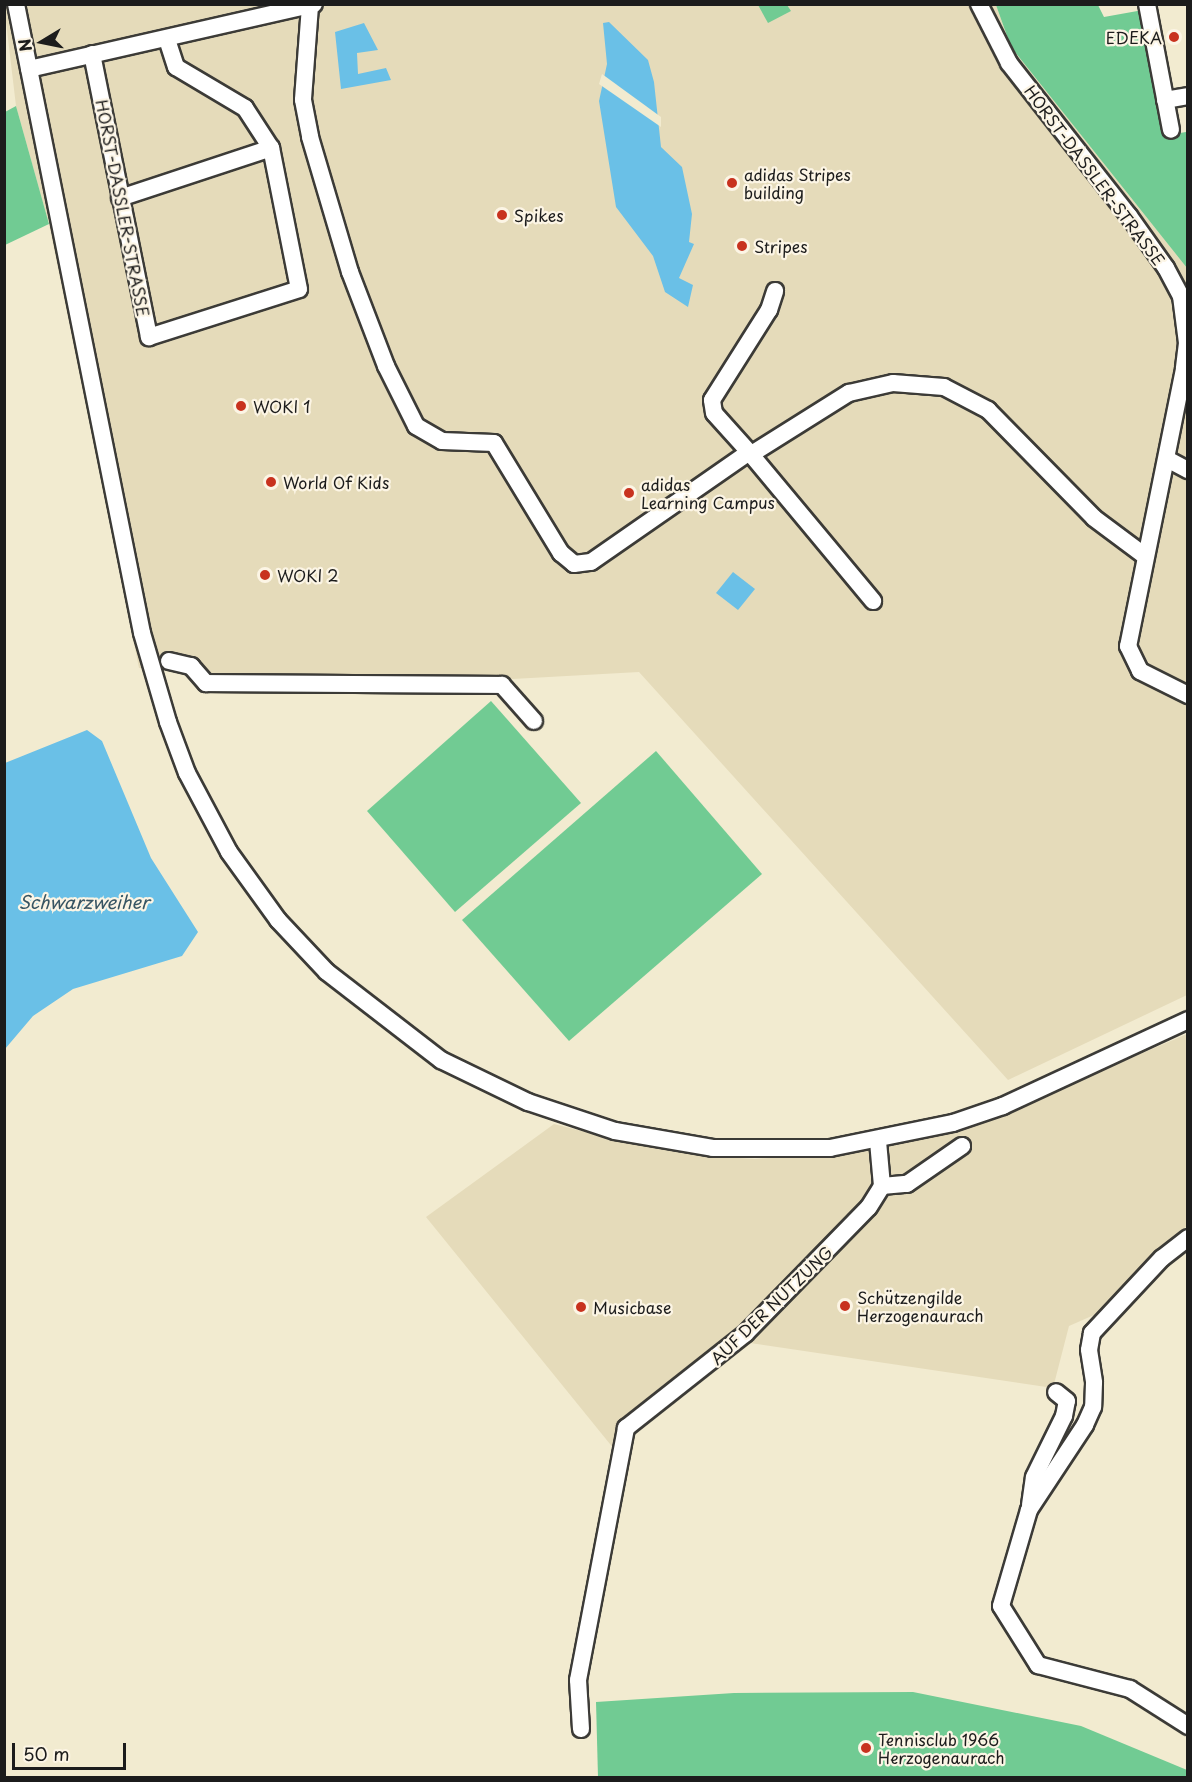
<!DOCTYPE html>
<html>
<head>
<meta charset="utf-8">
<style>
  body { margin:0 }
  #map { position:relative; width:1192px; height:1782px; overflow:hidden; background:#f2ebd0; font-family:"Playpen Sans",sans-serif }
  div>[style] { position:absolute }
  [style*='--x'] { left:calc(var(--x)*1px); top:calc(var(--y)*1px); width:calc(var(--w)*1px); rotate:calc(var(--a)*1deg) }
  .built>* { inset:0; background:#e5dbba }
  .green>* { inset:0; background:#71cb93 }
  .water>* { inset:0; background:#6ac0e7 }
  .pier>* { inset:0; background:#f2ebd0 }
  .roads { filter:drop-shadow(2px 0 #3c3b37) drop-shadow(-2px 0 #3c3b37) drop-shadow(0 2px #3c3b37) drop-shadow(0 -2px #3c3b37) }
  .minor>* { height:16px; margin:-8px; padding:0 8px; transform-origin:8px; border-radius:8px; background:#fff }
  .dots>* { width:16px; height:16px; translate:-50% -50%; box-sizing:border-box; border:3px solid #fcf5e5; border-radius:50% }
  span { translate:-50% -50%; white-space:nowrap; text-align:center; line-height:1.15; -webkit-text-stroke:4.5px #fcf5e5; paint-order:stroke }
  .poi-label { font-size:16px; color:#1c1c1c }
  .right { translate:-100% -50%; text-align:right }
  .left { translate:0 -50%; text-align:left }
  .street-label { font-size:16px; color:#1c1c1c }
  .water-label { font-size:18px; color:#375563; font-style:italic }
  .frame { position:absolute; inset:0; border:6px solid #1c1c1c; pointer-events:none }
  .north { position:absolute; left:12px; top:12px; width:60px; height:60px; -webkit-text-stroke:4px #fcf5e5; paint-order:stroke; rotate:260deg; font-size:16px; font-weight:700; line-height:24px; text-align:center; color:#1c1c1c }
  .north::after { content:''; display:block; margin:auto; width:21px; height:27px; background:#1c1c1c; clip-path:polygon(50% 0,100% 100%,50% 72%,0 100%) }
  .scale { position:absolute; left:12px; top:1743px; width:114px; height:27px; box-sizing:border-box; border:3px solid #1c1c1c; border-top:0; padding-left:8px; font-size:18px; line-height:21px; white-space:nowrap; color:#1c1c1c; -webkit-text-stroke:4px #fcf5e5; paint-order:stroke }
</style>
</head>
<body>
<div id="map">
  <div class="built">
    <i style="clip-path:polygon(4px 5px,996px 5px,1011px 47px,1187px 268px,1187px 995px,1008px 1080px,639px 672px,383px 686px,139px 668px,49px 224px,16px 106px)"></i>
    <i style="clip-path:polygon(1187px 1034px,1187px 1226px,1164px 1244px,1143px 1271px,1094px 1315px,1069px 1326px,1053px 1388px,750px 1343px,614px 1449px,426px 1217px,554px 1124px,637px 1145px,708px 1156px,755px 1159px,869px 1151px,980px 1123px)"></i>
  </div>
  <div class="green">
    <i style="clip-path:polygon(758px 5px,787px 5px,791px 11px,768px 23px)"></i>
    <i style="clip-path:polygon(996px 5px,1098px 5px,1104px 17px,1143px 10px,1168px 135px,1186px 132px,1187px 137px,1187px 268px,1011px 47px)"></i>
    <i style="clip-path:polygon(16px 106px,49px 224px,5px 245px,5px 112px)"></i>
    <i style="clip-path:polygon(491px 701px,581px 803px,455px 912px,367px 811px)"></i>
    <i style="clip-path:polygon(656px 751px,762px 874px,569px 1041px,462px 920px)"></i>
    <i style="clip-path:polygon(913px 1692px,1081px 1726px,1187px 1770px,1187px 1777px,598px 1777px,596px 1702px,734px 1693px)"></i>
  </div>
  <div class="water">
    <i style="clip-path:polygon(609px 22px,648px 60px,654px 82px,661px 147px,682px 167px,692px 214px,689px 242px,694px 244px,679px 278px,693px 285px,688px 307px,665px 292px,653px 256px,616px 207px,599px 101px,607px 64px,603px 23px)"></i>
    <i style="clip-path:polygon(364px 23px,378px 50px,357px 53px,358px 74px,386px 68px,391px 80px,341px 89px,335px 32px)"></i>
    <i style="clip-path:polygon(733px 572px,755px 589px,738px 610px,716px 593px)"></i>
    <i style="clip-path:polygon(87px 730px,102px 741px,151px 858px,198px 932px,182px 956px,73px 989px,33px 1016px,5px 1049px,5px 763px)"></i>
  </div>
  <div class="pier">
    <i style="clip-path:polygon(602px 74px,661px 117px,661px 127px,599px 84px)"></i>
  </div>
  <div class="roads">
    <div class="minor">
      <i style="--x:16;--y:4;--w:641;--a:78.67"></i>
      <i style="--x:142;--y:633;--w:93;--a:73.7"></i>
      <i style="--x:168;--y:722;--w:54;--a:69.6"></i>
      <i style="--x:187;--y:773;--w:89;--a:62"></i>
      <i style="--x:229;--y:852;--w:84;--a:54.2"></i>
      <i style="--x:278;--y:920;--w:71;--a:46.7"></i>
      <i style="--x:327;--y:972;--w:144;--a:37.7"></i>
      <i style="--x:441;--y:1060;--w:97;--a:25.8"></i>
      <i style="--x:528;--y:1102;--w:92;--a:18.4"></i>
      <i style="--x:615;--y:1131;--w:99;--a:9.8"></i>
      <i style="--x:713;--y:1148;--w:117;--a:0"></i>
      <i style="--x:830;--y:1148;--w:126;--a:-11.5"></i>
      <i style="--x:953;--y:1123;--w:53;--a:-18.8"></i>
      <i style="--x:1003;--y:1106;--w:204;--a:-24.9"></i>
      <i style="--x:979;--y:4;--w:66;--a:63"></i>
      <i style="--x:1009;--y:63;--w:194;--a:51.9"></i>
      <i style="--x:1129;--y:216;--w:64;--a:54.6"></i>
      <i style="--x:1166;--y:268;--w:32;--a:62"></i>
      <i style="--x:1181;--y:296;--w:47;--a:82.7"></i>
      <i style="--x:1187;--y:343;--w:26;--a:97"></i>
      <i style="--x:1184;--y:369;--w:283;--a:101.4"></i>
      <i style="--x:1128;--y:646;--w:28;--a:64"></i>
      <i style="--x:1140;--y:671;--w:54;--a:26.6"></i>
      <i style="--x:1147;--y:4;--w:128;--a:79.2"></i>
      <i style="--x:310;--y:6;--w:94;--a:94.3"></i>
      <i style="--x:303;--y:100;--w:38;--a:79"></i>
      <i style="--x:310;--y:137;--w:141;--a:73.5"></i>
      <i style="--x:350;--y:272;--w:101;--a:69"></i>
      <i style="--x:386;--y:366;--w:67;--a:63.4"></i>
      <i style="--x:416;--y:426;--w:30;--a:30"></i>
      <i style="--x:442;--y:441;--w:52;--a:2.2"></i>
      <i style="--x:494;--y:443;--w:129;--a:58.7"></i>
      <i style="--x:561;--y:553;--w:17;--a:40"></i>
      <i style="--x:574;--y:564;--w:17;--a:-7"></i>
      <i style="--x:591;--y:562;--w:193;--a:-34.8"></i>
      <i style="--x:749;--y:452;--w:194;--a:50.2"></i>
      <i style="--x:92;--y:54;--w:289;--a:78.6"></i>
      <i style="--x:149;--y:337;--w:157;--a:-17.7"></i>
      <i style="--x:299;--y:289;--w:144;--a:-101.2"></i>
      <i style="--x:271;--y:148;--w:48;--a:-123"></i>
      <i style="--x:245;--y:108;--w:80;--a:-149.3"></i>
      <i style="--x:176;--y:67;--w:28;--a:-108"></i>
      <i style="--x:29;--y:69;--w:292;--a:-12.8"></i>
      <i style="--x:1165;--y:100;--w:23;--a:-10"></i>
      <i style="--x:120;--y:198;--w:159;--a:-18.3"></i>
      <i style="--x:749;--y:452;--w:52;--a:-131.9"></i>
      <i style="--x:714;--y:413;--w:13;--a:-99"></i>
      <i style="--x:712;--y:400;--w:107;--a:-57.7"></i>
      <i style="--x:769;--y:310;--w:20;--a:-72"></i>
      <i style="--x:750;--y:455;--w:117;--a:-32.1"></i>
      <i style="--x:849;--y:393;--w:45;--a:-12.8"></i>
      <i style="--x:893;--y:383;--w:51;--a:4.5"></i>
      <i style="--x:944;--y:387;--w:50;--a:27.6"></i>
      <i style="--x:988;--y:410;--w:151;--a:45.5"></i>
      <i style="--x:1094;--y:518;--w:64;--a:36.7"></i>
      <i style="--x:1167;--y:459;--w:24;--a:28"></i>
      <i style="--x:169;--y:661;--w:23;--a:13"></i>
      <i style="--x:191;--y:666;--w:23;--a:49"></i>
      <i style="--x:206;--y:683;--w:296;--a:0.4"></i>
      <i style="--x:502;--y:685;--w:48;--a:48.4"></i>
      <i style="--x:882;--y:1186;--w:25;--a:-5"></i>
      <i style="--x:907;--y:1184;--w:67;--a:-34.6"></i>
      <i style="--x:1188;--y:1238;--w:33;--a:142"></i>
      <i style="--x:1162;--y:1258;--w:103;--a:133"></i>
      <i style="--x:1092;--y:1333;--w:17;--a:100"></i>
      <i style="--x:1089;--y:1350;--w:33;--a:81"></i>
      <i style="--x:1094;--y:1383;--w:24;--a:92"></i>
      <i style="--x:1093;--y:1407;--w:20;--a:114"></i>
      <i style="--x:1085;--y:1425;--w:102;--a:123.4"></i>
      <i style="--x:1029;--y:1510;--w:100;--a:106.3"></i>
      <i style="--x:1001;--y:1606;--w:70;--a:57.9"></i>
      <i style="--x:1038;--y:1665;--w:95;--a:14.6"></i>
      <i style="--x:1130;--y:1689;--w:69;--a:32.5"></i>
      <i style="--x:1030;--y:1505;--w:28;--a:-82"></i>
      <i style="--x:1034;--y:1477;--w:68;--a:-63.8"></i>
      <i style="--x:1064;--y:1416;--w:15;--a:-79"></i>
      <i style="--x:1067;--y:1401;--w:14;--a:-141"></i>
      <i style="--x:581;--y:1729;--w:49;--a:-93.5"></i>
      <i style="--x:578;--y:1680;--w:257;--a:-79.2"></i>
      <i style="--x:626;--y:1428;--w:152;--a:-38.3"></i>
      <i style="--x:745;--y:1334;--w:177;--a:-45.7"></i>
      <i style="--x:869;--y:1207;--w:25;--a:-58"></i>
      <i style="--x:882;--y:1186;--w:45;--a:-95.1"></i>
    </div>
  </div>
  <div class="dots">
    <i style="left:1174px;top:37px;background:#c8321e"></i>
    <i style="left:732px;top:183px;background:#c8321e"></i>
    <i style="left:502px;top:215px;background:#c8321e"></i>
    <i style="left:742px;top:246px;background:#c8321e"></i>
    <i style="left:241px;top:406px;background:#c8321e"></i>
    <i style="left:271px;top:482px;background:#c8321e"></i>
    <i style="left:629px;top:493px;background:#c8321e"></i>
    <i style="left:265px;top:575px;background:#c8321e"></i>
    <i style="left:845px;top:1306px;background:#c8321e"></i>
    <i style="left:581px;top:1307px;background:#c8321e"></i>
    <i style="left:866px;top:1748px;background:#c8321e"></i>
  </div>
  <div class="poi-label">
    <span class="right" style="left:1162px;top:37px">EDEKA</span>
    <span class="left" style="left:744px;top:183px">adidas Stripes<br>building</span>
    <span class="left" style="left:514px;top:215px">Spikes</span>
    <span class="left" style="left:754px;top:246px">Stripes</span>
    <span class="left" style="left:253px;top:406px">WOKI 1</span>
    <span class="left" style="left:283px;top:482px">World Of Kids</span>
    <span class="left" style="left:641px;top:493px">adidas<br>Learning Campus</span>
    <span class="left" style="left:277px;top:575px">WOKI 2</span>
    <span class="left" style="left:857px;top:1306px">Schützengilde<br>Herzogenaurach</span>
    <span class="left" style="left:593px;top:1307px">Musicbase</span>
    <span class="left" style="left:878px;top:1748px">Tennisclub 1966<br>Herzogenaurach</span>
  </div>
  <div class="street-label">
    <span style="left:1095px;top:175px;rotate:53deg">HORST-DASSLER-STRASSE</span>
    <span style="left:123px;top:208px;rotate:79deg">HORST-DASSLER-STRASSE</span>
    <span style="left:771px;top:1305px;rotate:-44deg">AUF DER NUTZUNG</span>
  </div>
  <div class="water-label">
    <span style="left:84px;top:902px">Schwarzweiher</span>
  </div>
  <div class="frame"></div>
  <div class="north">N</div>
  <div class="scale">50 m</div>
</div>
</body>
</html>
